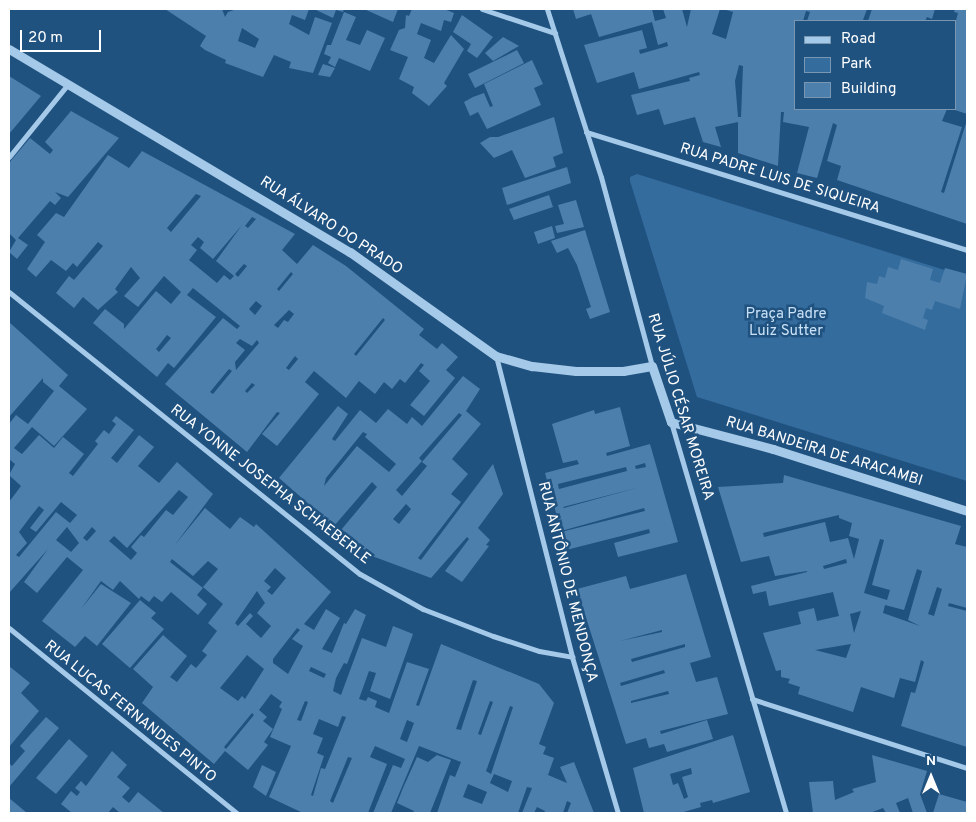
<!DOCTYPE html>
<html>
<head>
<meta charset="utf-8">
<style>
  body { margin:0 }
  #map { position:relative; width:976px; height:822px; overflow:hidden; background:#205280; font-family:Overpass,sans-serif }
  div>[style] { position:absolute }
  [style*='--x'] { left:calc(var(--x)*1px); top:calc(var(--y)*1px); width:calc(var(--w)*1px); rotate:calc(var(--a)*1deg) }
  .green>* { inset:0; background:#346c9e }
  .building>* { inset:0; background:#4c7fac }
  .minor>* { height:5px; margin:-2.5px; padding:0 2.5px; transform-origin:2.5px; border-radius:2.5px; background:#a5c9e8 }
  .tertiary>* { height:9px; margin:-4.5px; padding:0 4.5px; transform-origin:4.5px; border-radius:4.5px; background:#a5c9e8 }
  span { translate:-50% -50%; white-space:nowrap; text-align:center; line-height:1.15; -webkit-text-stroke:5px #205280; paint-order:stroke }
  .street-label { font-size:15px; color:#fff }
  .park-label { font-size:15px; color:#c9e1f6 }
  .frame { position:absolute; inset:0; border:10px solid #fff; pointer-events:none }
  .legend { position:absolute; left:794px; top:20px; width:162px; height:90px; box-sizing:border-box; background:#205280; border:1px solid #7997b3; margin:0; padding:6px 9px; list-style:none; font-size:15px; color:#fff }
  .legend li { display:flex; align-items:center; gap:10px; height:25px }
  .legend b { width:25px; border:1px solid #7997b3 }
  .north { position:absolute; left:906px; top:752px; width:50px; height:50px; -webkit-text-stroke:4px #205280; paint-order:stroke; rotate:0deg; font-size:14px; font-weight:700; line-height:20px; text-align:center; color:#fff }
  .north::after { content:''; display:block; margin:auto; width:18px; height:22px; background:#fff; clip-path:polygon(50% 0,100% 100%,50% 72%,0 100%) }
  .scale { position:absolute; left:20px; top:30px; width:81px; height:22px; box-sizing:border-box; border:2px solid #fff; border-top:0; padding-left:6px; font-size:15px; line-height:18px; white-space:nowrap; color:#fff; -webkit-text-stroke:4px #205280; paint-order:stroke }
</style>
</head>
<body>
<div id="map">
  <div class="green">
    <i style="clip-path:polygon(637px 174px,967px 277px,967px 481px,697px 397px,630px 181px,630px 177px)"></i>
  </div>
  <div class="building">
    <i style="clip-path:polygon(evenodd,165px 9px,222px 9px,225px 17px,228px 12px,237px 9px,309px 9px,305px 20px,292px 15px,289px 24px,309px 35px,315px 17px,332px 23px,313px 73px,289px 68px,291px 62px,274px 55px,263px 77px,225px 63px,226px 60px,205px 50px,200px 46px,206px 36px,165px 9px,242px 28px,259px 39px,255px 48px,238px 41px,242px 28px)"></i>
    <i style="clip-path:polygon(314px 9px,344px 9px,343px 12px,336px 10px,333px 18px)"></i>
    <i style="clip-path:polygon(364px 9px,398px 9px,393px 22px)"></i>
    <i style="clip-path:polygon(412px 9px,444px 9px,454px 13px,451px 22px,444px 20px,441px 31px,421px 23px,417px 34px,431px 40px,424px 58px,434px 63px,451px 35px,464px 49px,444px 83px,447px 86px,429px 106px,412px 93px,414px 87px,399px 79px,408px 57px,390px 50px,399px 30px,405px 28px,406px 15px,409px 16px)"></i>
    <i style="clip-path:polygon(evenodd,573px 9px,652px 9px,655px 21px,666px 18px,663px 9px,682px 9px,687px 27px,691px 9px,720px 9px,712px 34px,726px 39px,733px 12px,723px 9px,867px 9px,863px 20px,867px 21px,807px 21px,810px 12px,806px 11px,803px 21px,795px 21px,795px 109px,947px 109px,942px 121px,962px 127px,941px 192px,944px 193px,967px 120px,967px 224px,837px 180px,841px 166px,827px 161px,837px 125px,833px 123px,817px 178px,797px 173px,809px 127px,783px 122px,784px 112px,781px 112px,778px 166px,738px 153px,738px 122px,715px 127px,721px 147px,703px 142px,695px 117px,664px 125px,659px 109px,637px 115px,631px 95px,690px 81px,689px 78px,700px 75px,699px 72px,639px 89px,634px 72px,597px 83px,584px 45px,642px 30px,647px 48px,639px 50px,640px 54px,668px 46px,667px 42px,658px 45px,652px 22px,599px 37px,591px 14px,576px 19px,573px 9px,739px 65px,743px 66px,741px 117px,738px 117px,735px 81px,739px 65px)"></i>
    <i style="clip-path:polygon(872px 9px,935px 9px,932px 19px,927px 17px,925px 21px,868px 21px)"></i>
    <i style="clip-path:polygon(955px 9px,967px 9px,967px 114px,955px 110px,955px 24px,958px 13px,954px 12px)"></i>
    <i style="clip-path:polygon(344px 12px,356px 17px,346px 40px,360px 45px,367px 30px,385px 38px,370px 71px,339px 58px,335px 67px,328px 63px,331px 57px,324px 54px,327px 45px,331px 45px)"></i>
    <i style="clip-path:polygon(462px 15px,493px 37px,477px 58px,467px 51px,471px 44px,453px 32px)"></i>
    <i style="clip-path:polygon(503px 37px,519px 46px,493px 61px,485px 53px)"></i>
    <i style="clip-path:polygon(517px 50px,524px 63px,475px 88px,468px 74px)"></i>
    <i style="clip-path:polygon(532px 60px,543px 84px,534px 88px,541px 105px,487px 129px,478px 112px,470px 116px,464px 102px,473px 97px,484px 93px,490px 107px,493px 106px,484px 84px)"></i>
    <i style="clip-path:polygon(323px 64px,335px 68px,330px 77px,318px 75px)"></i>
    <i style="clip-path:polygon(9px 76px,41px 96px,9px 134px)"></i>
    <i style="clip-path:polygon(71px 111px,119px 138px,68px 197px,55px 192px,61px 198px,55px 205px,50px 201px,18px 238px,28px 245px,17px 259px,9px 252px,16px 240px,9px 233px,9px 163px,30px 138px,50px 154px,53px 150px,45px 142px)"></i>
    <i style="clip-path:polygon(554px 117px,563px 153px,553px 157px,556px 167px,525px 178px,512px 150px,494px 158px,480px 143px,490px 137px,498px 137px)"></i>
    <i style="clip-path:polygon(evenodd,142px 151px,295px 234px,282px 250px,297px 264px,313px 245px,346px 266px,424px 329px,419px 335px,437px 349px,442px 343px,458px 357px,446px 370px,455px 378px,424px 416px,410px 405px,430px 381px,419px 371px,424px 365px,421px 363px,405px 383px,400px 379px,392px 389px,384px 382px,375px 394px,359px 381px,346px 398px,314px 371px,305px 382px,319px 394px,277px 446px,262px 434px,280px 413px,277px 412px,247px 452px,165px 384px,223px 318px,237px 329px,240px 326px,193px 288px,187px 295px,216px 317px,174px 368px,168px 363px,157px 377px,93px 323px,105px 309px,124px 324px,124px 329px,156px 291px,171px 304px,181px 292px,164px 276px,138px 307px,124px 296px,140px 278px,131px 267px,115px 289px,118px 292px,98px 310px,83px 297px,74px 308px,56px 293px,69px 276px,74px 280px,103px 246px,98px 242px,77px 267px,73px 263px,66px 271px,51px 260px,36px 277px,27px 269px,45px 242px,37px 235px,56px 213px,64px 217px,108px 155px,129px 168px,142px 151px,196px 194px,201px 196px,171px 232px,167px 228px,196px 194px,142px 151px,252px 217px,256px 219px,248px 228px,245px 226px,252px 217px,142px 151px,242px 225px,216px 261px,234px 276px,230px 280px,224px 275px,217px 283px,189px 260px,197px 250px,191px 245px,198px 237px,204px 242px,200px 248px,213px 259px,242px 225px,142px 151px,244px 264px,247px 266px,238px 277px,235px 274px,244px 264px,142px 151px,291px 272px,293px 274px,279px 291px,277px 289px,291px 272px,142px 151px,256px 301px,262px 306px,255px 315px,249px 309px,256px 301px,142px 151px,289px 310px,294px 314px,288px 322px,284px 320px,278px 328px,274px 325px,289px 310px,142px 151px,383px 318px,385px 320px,356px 356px,354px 354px,383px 318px,142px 151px,167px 335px,171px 338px,159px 352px,156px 349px,167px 335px,142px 151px,240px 339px,252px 346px,257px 340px,259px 343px,236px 370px,235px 362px,245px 350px,236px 343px,240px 339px,142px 151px,295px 356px,298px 359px,289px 370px,286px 368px,295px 356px,142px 151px,229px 369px,232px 371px,213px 394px,210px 392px,229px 369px,142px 151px,252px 383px,255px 385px,247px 393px,245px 391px,252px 383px)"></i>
    <i style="clip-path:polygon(567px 167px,571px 183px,507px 205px,502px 188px)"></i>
    <i style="clip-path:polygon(549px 195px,553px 207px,514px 220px,509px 209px)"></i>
    <i style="clip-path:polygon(576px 200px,584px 227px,557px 233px,555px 226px,564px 224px,558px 205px)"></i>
    <i style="clip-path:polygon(552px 226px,555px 238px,538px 244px,534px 232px)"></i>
    <i style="clip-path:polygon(585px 230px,610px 312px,590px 319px,586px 309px,591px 307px,577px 265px,568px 248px,557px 253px,551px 241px)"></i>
    <i style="clip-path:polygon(901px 259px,933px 269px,930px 280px,940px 283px,945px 268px,967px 274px,960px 309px,935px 301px,932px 310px,926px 308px,923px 318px,928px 320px,925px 330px,882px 313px,884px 306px,865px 298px,867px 282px,877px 284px,879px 276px,885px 278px,888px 267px,898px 270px)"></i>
    <i style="clip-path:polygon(evenodd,9px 322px,68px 375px,59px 386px,87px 409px,54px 446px,32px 427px,14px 448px,19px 452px,22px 454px,39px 435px,54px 448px,63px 437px,84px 454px,69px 473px,73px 476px,98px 444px,95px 441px,104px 430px,109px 434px,116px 424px,112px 421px,116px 416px,134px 430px,111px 458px,117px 463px,139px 435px,154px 447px,138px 466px,159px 483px,177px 462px,213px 494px,174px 546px,205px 508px,230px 529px,240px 517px,254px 527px,256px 524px,331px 592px,304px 624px,314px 630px,326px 609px,340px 618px,322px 649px,332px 653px,344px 623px,346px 624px,355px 609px,366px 615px,347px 664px,344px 663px,336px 678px,333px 691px,341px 695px,362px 638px,386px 647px,393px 626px,413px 634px,390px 699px,370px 691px,376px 673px,369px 671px,359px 699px,366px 701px,368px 697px,377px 701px,375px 707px,389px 713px,407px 662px,429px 669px,416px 705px,419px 706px,441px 644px,539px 684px,554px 703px,539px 744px,546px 747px,543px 754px,554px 758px,548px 775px,567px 783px,560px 767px,574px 762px,594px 813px,567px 813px,571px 803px,567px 801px,563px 813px,544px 813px,545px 811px,537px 807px,534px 813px,522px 813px,532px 788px,527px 787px,518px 813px,437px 813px,450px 775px,455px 777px,461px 762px,419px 746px,391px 813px,373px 813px,393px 765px,401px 768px,405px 759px,375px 746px,370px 757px,387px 764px,368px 813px,303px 813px,269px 797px,291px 746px,270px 737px,282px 709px,279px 707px,282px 702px,271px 694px,259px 710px,267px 717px,263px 721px,273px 729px,264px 742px,268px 745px,248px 770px,225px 751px,214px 764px,142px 703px,153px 687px,133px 669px,163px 635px,187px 656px,170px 677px,177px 682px,191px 664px,196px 668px,207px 655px,202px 651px,217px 631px,208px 623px,223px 604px,203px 587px,218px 569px,208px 561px,193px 576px,172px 559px,170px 562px,203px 588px,197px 595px,207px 604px,198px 615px,171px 592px,162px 602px,154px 596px,149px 602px,141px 596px,139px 599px,120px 581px,113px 590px,101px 581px,81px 609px,101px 584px,131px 603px,97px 646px,85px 636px,75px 647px,42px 621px,83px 570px,67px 557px,37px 593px,24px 582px,48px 549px,9px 593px,9px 502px,21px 486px,9px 475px,15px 464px,9px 459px,9px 424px,16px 415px,28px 424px,54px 391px,43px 382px,43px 378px,9px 417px,9px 322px,179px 490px,188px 497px,173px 515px,166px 510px,144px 537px,141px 535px,131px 547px,137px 553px,131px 560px,109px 541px,114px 536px,127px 548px,179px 490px,9px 322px,61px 502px,77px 515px,70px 523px,56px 512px,19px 557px,16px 555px,27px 543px,19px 532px,31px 516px,39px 506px,44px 510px,30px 528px,36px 532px,61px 502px,9px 322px,67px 527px,79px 543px,71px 552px,56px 540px,67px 527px,9px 322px,92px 527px,96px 531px,87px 541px,83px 538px,92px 527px,9px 322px,275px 568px,286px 578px,272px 595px,267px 591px,271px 587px,264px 581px,275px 568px,9px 322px,257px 591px,265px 603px,257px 613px,271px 626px,261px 638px,246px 624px,253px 616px,250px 613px,238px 626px,235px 623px,257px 591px,9px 322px,297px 628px,300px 630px,292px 639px,303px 646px,288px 674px,273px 663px,273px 659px,297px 628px,9px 322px,247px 655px,264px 669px,245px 699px,242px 696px,238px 701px,220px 688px,247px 655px,9px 322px,311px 667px,326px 674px,324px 678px,309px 671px,311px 667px,9px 322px,473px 680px,477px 681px,461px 730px,456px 729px,473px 680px,9px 322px,305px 701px,308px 702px,301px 721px,297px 720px,305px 701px,9px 322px,490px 701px,493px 702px,481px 735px,478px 734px,490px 701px,9px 322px,510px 706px,513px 707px,491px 774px,486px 771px,510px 706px,9px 322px,252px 713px,254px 715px,226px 749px,224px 747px,252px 713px,9px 322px,342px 716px,346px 717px,325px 769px,321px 768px,313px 796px,311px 795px,324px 756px,317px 753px,323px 738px,313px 734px,319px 719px,338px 727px,342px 716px,9px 322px,407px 720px,414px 723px,407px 742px,400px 739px,407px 720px,9px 322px,348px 757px,352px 758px,333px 803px,330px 801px,348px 757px,9px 322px,494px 774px,512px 781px,508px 792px,490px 783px,494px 774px,9px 322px,468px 784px,487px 792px,482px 804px,463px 797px,468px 784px)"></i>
    <i style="clip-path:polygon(evenodd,463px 376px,480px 389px,466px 411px,481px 424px,452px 459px,468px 474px,451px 494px,461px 502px,418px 558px,421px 560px,493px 464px,503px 494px,478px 528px,490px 540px,486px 545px,489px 546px,462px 582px,445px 571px,469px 539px,467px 537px,431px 578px,372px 556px,341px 530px,377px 487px,372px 482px,334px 526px,279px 478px,338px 406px,348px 414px,332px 439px,335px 441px,360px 410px,376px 423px,388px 409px,407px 424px,412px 417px,422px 426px,463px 376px,459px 413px,462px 415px,422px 462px,427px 466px,402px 496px,396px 490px,422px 461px,419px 458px,459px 413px,463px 376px,363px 432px,367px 434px,365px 437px,396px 464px,389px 472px,357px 446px,324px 486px,326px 478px,363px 432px,463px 376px,406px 504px,411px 509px,399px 524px,393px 519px,406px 504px)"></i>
    <i style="clip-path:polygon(evenodd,620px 407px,630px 446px,606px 453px,607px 456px,650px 444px,678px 542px,618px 557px,614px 543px,650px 533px,649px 529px,566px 550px,561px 532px,645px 511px,644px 508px,561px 531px,545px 473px,579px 464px,577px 460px,563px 463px,552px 424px,594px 410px,595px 414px,620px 407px,645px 463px,646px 467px,636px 469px,635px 466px,645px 463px,620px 407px,626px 467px,627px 471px,559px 489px,558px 484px,626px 467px,620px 407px,640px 487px,564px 508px,563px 507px,640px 487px)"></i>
    <i style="clip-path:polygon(evenodd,784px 475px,961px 526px,955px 544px,967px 547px,967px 608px,949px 603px,948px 606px,967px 611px,967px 747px,901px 726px,911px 692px,915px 693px,924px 662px,921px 660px,915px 682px,900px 678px,894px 698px,861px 687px,853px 712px,798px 694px,800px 687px,788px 683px,790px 679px,781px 677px,781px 670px,776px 671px,763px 633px,801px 624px,798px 612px,814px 608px,817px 621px,839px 616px,833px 592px,769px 606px,766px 591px,753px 594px,751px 586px,807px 572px,807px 571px,775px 576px,769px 556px,741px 562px,718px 487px,783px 483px,784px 475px,839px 515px,839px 518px,852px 523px,849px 536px,859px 539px,854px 559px,848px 538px,830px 542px,825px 522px,764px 537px,763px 533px,839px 515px,784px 475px,880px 539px,884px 540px,872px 585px,890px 590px,887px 600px,864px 593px,880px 539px,784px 475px,846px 559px,847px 563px,824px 569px,823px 566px,846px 559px,784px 475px,917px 569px,922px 571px,908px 620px,920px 626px,883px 613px,885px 605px,904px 610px,917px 569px,784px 475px,937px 587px,942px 589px,934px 616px,928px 614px,937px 587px,784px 475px,861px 611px,854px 633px,850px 614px,861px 611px,784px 475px,851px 644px,846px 658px,815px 650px,851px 644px)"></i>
    <i style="clip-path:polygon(evenodd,686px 574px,711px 657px,690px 663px,696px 682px,717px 677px,728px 714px,660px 731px,661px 734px,707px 720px,713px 739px,667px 752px,664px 744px,649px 748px,646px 738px,626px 744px,577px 589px,626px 576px,630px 589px,686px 574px,662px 630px,662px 632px,620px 641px,662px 630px,686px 574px,685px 644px,685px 647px,632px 662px,631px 659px,685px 644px,686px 574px,664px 670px,665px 673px,621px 686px,620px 683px,664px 670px,686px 574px,668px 691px,669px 694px,631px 703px,631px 701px,668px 691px)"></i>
    <i style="clip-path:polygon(140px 600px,156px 613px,151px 618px,164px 629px,130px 668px,102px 644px)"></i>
    <i style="clip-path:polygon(9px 666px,30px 683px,21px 693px,39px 711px,9px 747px)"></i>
    <i style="clip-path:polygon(46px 717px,59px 728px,9px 787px,9px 763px,12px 766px,25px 751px,20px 746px)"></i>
    <i style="clip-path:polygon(evenodd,733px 735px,750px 792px,713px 803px,712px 800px,700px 803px,701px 807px,680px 813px,644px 813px,633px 768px,733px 735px,691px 768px,692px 774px,682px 777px,688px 797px,684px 799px,678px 783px,673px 785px,670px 774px,691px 768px)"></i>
    <i style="clip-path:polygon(69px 739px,88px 756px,56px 794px,36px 778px)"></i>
    <i style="clip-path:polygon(112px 751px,127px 765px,117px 777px,130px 788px,122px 797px,129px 803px,138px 792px,164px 813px,120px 813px,113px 807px,108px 813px,72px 813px,61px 804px,71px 791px,77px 796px,80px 792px,75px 788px,81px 781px,86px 786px)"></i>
    <i style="clip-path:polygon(437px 755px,451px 760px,430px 813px,413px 813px,414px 811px,397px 803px,403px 788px,417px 757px,428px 762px)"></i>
    <i style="clip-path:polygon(872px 755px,927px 771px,920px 794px,927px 813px,913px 813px,908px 798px,896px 803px,900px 813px,886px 813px,883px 808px,870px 813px,813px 813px,809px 782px,833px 781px,835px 800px,854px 792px,852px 789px,876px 782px)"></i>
    <i style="clip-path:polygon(262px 765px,276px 772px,266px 796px,253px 787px)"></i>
    <i style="clip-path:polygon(939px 794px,967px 802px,967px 813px,933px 813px)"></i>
    <i style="clip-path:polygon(9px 798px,27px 813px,9px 813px)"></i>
  </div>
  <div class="minor">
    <i style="--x:482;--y:9;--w:77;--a:18.2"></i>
    <i style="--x:547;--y:9;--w:176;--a:72.2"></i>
    <i style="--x:601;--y:177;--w:196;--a:74.9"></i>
    <i style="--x:586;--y:132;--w:399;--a:17.2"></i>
    <i style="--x:9;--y:157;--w:95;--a:-51"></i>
    <i style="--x:9;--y:292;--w:450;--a:38.8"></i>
    <i style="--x:360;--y:574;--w:72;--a:29.1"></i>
    <i style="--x:423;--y:609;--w:75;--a:21.1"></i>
    <i style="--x:493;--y:636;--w:48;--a:18.1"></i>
    <i style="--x:539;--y:651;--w:34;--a:10"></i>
    <i style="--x:496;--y:356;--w:310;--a:75.8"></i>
    <i style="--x:572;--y:657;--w:163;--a:73.6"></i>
    <i style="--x:671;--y:422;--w:408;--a:73.6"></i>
    <i style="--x:9;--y:628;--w:294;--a:39.1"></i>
    <i style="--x:752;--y:699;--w:226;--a:17.8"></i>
  </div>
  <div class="tertiary">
    <i style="--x:9;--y:49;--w:397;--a:30.8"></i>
    <i style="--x:350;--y:252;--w:179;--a:35.5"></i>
    <i style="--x:496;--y:356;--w:37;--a:16"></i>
    <i style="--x:532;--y:366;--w:44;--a:6.5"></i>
    <i style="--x:576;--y:371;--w:47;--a:0"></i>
    <i style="--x:623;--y:371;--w:29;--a:-10"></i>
    <i style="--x:652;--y:366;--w:59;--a:71.3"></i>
    <i style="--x:671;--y:422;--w:106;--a:14.8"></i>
    <i style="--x:773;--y:449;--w:204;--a:17.7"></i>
  </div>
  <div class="street-label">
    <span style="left:780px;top:179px;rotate:17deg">RUA PADRE LUIS DE SIQUEIRA</span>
    <span style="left:331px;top:226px;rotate:33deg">RUA ÁLVARO DO PRADO</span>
    <span style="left:680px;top:407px;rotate:73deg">RUA JÚLIO CÉSAR MOREIRA</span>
    <span style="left:824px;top:452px;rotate:17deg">RUA BANDEIRA DE ARACAMBI</span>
    <span style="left:270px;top:485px;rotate:38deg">RUA YONNE JOSEPHA SCHAEBERLE</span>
    <span style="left:567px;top:582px;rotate:76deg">RUA ANTÔNIO DE MENDONÇA</span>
    <span style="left:130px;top:712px;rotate:39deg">RUA LUCAS FERNANDES PINTO</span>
  </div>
  <div class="park-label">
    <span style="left:786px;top:323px">Praça Padre<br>Luiz Sutter</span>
  </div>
  <div class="frame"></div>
  <ul class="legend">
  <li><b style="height:6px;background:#a5c9e8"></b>Road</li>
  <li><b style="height:14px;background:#346c9e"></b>Park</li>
  <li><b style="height:14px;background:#4c7fac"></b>Building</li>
  </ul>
  <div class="north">N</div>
  <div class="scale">20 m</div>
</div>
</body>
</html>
